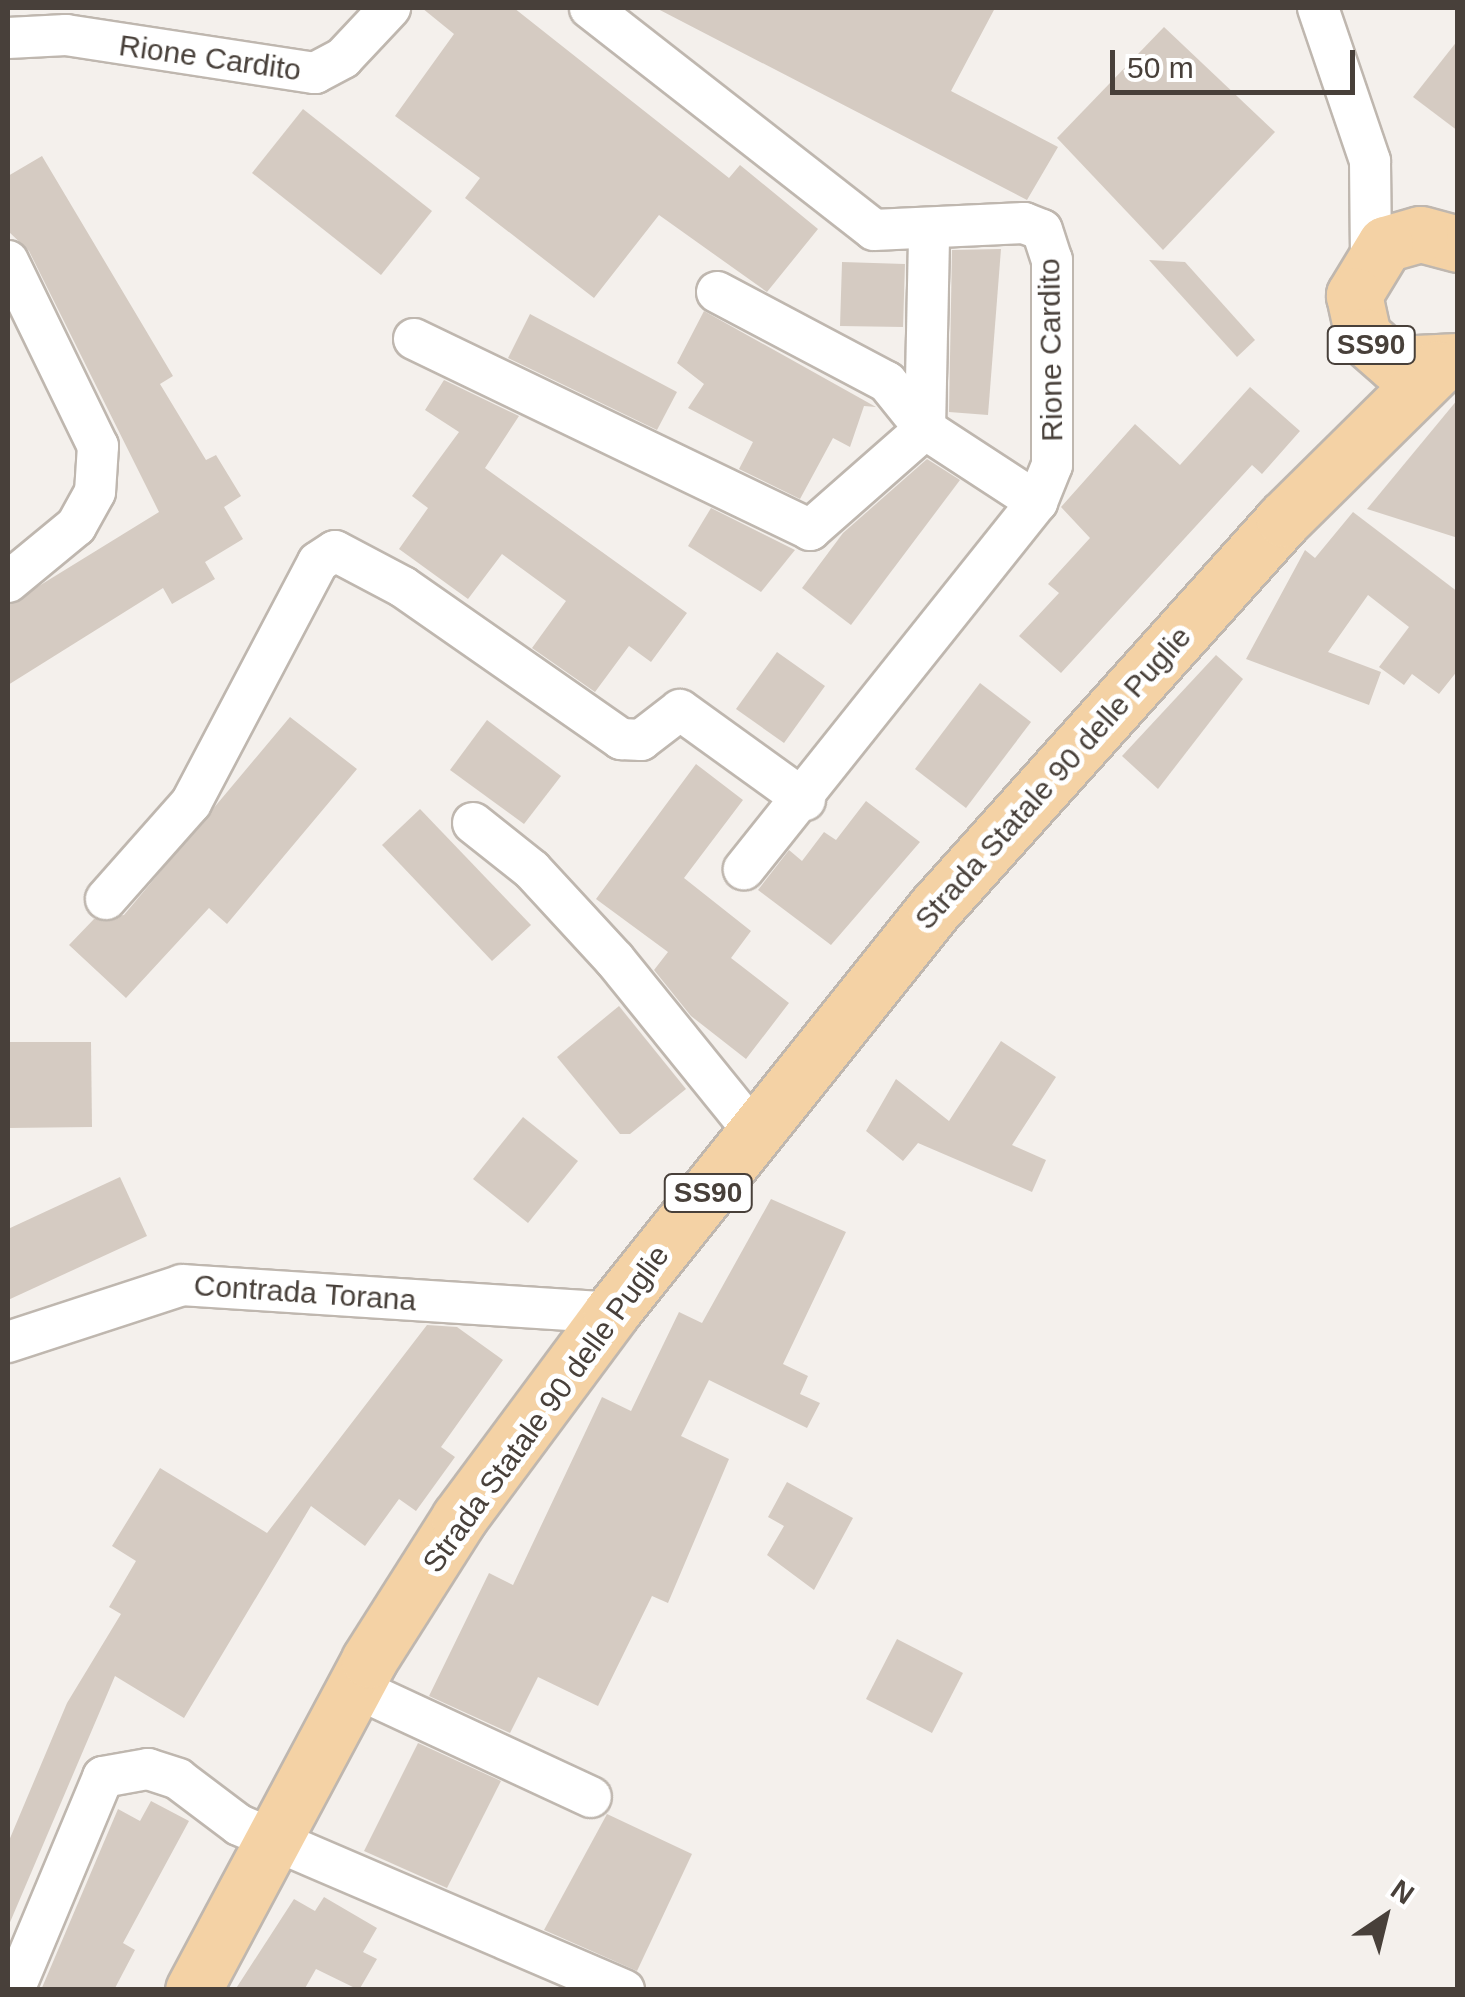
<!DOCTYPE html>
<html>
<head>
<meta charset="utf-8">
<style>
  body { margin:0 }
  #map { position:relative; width:1465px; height:1997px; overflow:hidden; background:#f4f0ec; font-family:Helvetica,sans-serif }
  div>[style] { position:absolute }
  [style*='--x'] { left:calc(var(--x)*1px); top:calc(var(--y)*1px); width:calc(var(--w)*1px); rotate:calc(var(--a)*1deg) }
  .building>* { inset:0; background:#d5cbc2 }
  .roads { filter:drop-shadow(2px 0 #bfb7af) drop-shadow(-2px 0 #bfb7af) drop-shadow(0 2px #bfb7af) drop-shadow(0 -2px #bfb7af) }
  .street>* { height:40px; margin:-20px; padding:0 20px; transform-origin:20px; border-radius:20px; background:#fff }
  .primary>* { height:55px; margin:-27.5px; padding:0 27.5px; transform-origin:27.5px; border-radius:27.5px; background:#f4d2a5 }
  span { translate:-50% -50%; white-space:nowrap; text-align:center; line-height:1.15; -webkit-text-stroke:10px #fff; paint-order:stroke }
  .shield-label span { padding:2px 8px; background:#fff; border:2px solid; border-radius:8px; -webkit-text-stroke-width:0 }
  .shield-label { font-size:28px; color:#48403a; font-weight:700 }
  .street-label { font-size:30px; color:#48403a }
  .frame { position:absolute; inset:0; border:10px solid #48403a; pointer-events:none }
  .north { position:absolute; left:1335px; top:1867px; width:100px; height:100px; -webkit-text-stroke:8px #fff; paint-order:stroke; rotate:35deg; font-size:28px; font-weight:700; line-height:40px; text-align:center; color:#48403a }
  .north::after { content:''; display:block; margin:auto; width:35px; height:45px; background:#48403a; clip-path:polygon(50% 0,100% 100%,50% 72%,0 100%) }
  .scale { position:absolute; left:1110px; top:50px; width:245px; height:45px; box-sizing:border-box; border:5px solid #48403a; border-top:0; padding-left:12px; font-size:30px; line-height:35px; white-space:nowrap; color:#48403a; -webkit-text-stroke:8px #fff; paint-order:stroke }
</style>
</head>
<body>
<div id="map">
  <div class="building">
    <i style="clip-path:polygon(422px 8px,514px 8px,729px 178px,740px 165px,818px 229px,767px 292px,659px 215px,594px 298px,465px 198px,480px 178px,395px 116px,454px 34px)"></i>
    <i style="clip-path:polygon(656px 8px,995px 8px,951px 91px,1058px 147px,1027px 200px)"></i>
    <i style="clip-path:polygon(1164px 27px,1275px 132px,1163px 250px,1057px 138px)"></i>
    <i style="clip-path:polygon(1458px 40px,1458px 131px,1413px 97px)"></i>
    <i style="clip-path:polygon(303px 109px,432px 211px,381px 275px,252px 173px)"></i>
    <i style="clip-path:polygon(42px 156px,173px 376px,160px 384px,206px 460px,216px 455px,241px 496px,224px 507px,243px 539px,205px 562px,215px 579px,172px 604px,163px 588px,8px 685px,8px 605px,159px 512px,29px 251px,8px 231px,8px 176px)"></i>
    <i style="clip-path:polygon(1001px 249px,988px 415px,949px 412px,952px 250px)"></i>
    <i style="clip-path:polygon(1149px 260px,1185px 262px,1255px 340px,1237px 357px)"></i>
    <i style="clip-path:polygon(842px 262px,905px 264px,903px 327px,840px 326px)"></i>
    <i style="clip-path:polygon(704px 311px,876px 407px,864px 406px,850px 447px,833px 438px,800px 499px,739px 469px,753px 442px,688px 408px,704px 384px,677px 363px)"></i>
    <i style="clip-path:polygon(530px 314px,677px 392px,657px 430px,508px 358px)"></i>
    <i style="clip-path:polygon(444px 380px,519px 416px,485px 468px,687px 613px,651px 662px,629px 646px,595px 692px,532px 648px,566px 601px,502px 554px,468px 599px,399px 549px,428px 508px,412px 496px,459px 432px,425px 410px)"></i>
    <i style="clip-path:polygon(1250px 387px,1300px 431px,1262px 474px,1252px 465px,1061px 673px,1019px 636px,1059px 593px,1048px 584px,1090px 538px,1061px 507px,1135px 424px,1180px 465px)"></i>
    <i style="clip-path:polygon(1458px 399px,1458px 538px,1367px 509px)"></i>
    <i style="clip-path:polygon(927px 459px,960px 480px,851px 625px,802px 588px,843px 533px)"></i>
    <i style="clip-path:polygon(711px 508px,795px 550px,761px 592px,688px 546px)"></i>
    <i style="clip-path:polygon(1353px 512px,1458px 592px,1458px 670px,1439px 694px,1412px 674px,1404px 685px,1379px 667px,1409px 627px,1368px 595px,1328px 652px,1381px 672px,1369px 705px,1246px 659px,1305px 550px,1315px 558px)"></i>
    <i style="clip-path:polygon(777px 652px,825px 686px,784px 743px,736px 709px)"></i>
    <i style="clip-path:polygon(1216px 655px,1243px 679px,1158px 789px,1122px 756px)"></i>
    <i style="clip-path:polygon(980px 683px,1031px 722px,966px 808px,915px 769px)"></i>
    <i style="clip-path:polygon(290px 717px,357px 769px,227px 924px,209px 908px,126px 998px,69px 945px,94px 919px,124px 915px)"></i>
    <i style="clip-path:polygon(487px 720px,561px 776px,524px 824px,450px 770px)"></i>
    <i style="clip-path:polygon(696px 764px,743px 800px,684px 878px,751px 931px,731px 958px,789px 1003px,746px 1059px,691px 1016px,654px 970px,668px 952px,596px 899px)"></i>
    <i style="clip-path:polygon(866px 801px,920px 842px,831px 945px,758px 890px,789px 850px,802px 861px,824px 832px,836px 840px)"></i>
    <i style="clip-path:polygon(420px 809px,531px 925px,492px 961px,382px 845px)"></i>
    <i style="clip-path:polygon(619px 1006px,686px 1089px,630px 1134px,620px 1134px,557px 1057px)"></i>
    <i style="clip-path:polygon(1001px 1041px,1056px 1077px,1012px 1145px,1046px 1160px,1032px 1192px,918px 1143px,903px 1161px,866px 1131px,896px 1079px,949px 1121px)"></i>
    <i style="clip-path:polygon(8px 1042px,91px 1042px,92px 1127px,8px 1128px)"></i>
    <i style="clip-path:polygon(523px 1117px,578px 1161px,528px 1223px,473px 1179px)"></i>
    <i style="clip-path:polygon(120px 1177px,147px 1236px,8px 1300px,8px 1229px)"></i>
    <i style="clip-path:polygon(771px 1199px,846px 1232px,783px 1364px,808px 1376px,800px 1394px,820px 1403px,807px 1428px,709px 1380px,681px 1436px,729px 1459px,668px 1603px,652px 1596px,598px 1706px,538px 1677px,510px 1733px,429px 1696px,489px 1573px,513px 1585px,602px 1397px,631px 1411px,679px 1312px,702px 1323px)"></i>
    <i style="clip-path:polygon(427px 1325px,457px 1327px,503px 1360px,441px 1447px,455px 1457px,416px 1511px,399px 1499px,365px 1546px,311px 1506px,184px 1718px,115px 1676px,8px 1927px,8px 1843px,67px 1703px,121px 1614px,109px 1607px,136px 1561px,112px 1546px,160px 1468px,267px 1533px)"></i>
    <i style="clip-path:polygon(787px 1482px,853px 1518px,814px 1590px,767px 1555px,784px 1526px,768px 1517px)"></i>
    <i style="clip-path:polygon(897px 1639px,963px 1673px,932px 1733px,866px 1699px)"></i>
    <i style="clip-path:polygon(418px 1743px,501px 1781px,447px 1888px,364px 1851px)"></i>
    <i style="clip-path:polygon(151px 1801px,189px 1821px,123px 1943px,135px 1950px,114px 1990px,41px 1990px,118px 1809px,140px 1821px)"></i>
    <i style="clip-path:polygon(607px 1814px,692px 1854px,637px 1971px,544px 1930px)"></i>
    <i style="clip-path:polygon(324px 1897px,377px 1928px,363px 1952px,377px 1959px,359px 1990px,316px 1969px,304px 1990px,235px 1990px,294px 1899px,315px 1911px)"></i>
  </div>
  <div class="roads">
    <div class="street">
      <i style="--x:590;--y:8;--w:360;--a:38"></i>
      <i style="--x:874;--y:230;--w:150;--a:-2.7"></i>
      <i style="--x:1024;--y:223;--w:19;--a:21"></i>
      <i style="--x:1042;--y:230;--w:32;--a:72"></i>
      <i style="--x:1052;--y:260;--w:205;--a:90"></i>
      <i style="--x:1052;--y:465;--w:40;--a:112"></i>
      <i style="--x:1037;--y:502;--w:470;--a:128.6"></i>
      <i style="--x:1318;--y:8;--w:162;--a:71.2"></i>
      <i style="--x:1370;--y:161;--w:96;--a:89.4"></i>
      <i style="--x:8;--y:38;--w:58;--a:-3"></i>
      <i style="--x:66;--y:35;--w:252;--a:8.7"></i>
      <i style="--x:315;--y:73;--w:32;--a:-28"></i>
      <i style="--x:343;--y:58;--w:69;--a:-46.8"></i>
      <i style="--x:8;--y:261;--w:206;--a:64.1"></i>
      <i style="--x:98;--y:446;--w:46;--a:93.7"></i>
      <i style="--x:95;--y:492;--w:39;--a:119"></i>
      <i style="--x:76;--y:526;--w:88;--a:140.5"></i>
      <i style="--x:717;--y:292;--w:192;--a:27.9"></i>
      <i style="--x:887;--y:382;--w:60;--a:51"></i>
      <i style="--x:925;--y:429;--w:134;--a:33.1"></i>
      <i style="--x:414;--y:339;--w:440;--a:25.7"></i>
      <i style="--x:810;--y:530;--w:153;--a:-41.3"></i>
      <i style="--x:925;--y:429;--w:199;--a:-88.8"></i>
      <i style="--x:473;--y:823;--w:75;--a:38.5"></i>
      <i style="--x:532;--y:870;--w:122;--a:47.3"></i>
      <i style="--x:615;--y:960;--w:223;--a:51"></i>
      <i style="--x:106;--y:899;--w:128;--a:-48.5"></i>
      <i style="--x:191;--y:803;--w:272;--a:-62.2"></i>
      <i style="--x:318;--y:562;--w:20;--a:-33"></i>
      <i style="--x:335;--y:551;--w:77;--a:27.9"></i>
      <i style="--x:403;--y:587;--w:266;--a:34.9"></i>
      <i style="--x:621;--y:739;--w:20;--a:3"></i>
      <i style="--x:641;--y:740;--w:49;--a:-37.6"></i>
      <i style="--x:680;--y:710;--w:154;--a:35.8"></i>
      <i style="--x:8;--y:1342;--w:183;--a:-18.1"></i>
      <i style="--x:182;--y:1285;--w:430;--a:3.7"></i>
      <i style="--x:354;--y:1687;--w:261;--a:24.9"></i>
      <i style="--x:14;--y:1990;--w:231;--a:-67.3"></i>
      <i style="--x:103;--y:1777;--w:46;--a:-10.1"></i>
      <i style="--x:148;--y:1769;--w:32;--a:18"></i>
      <i style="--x:178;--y:1779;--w:76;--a:37"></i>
      <i style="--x:239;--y:1825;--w:419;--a:23.2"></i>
    </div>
    <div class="primary">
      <i style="--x:1458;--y:244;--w:39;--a:-165"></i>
      <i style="--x:1420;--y:234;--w:36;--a:164"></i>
      <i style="--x:1385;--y:244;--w:60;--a:121.3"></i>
      <i style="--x:1354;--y:295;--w:42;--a:77.6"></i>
      <i style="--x:1363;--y:336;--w:43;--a:41.2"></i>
      <i style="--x:1395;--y:364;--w:63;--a:-2.7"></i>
      <i style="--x:193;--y:1990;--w:374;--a:-61.9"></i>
      <i style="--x:369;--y:1660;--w:168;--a:-57.6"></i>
      <i style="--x:459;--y:1518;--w:255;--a:-53.4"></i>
      <i style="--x:611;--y:1313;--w:519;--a:-51.34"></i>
      <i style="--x:935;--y:908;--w:523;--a:-48.1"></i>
      <i style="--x:1284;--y:519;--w:214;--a:-44.6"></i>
    </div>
  </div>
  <div class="shield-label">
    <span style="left:1371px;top:345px">SS90</span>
    <span style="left:708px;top:1193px">SS90</span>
  </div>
  <div class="street-label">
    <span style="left:210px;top:58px;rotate:8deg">Rione Cardito</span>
    <span style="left:1051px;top:350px;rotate:-91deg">Rione Cardito</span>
    <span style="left:1053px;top:778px;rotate:-48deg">Strada Statale 90 delle Puglie</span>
    <span style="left:305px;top:1293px;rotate:4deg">Contrada Torana</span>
    <span style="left:546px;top:1409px;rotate:-54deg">Strada Statale 90 delle Puglie</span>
  </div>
  <div class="frame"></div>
  <div class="north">N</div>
  <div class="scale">50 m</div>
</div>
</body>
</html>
